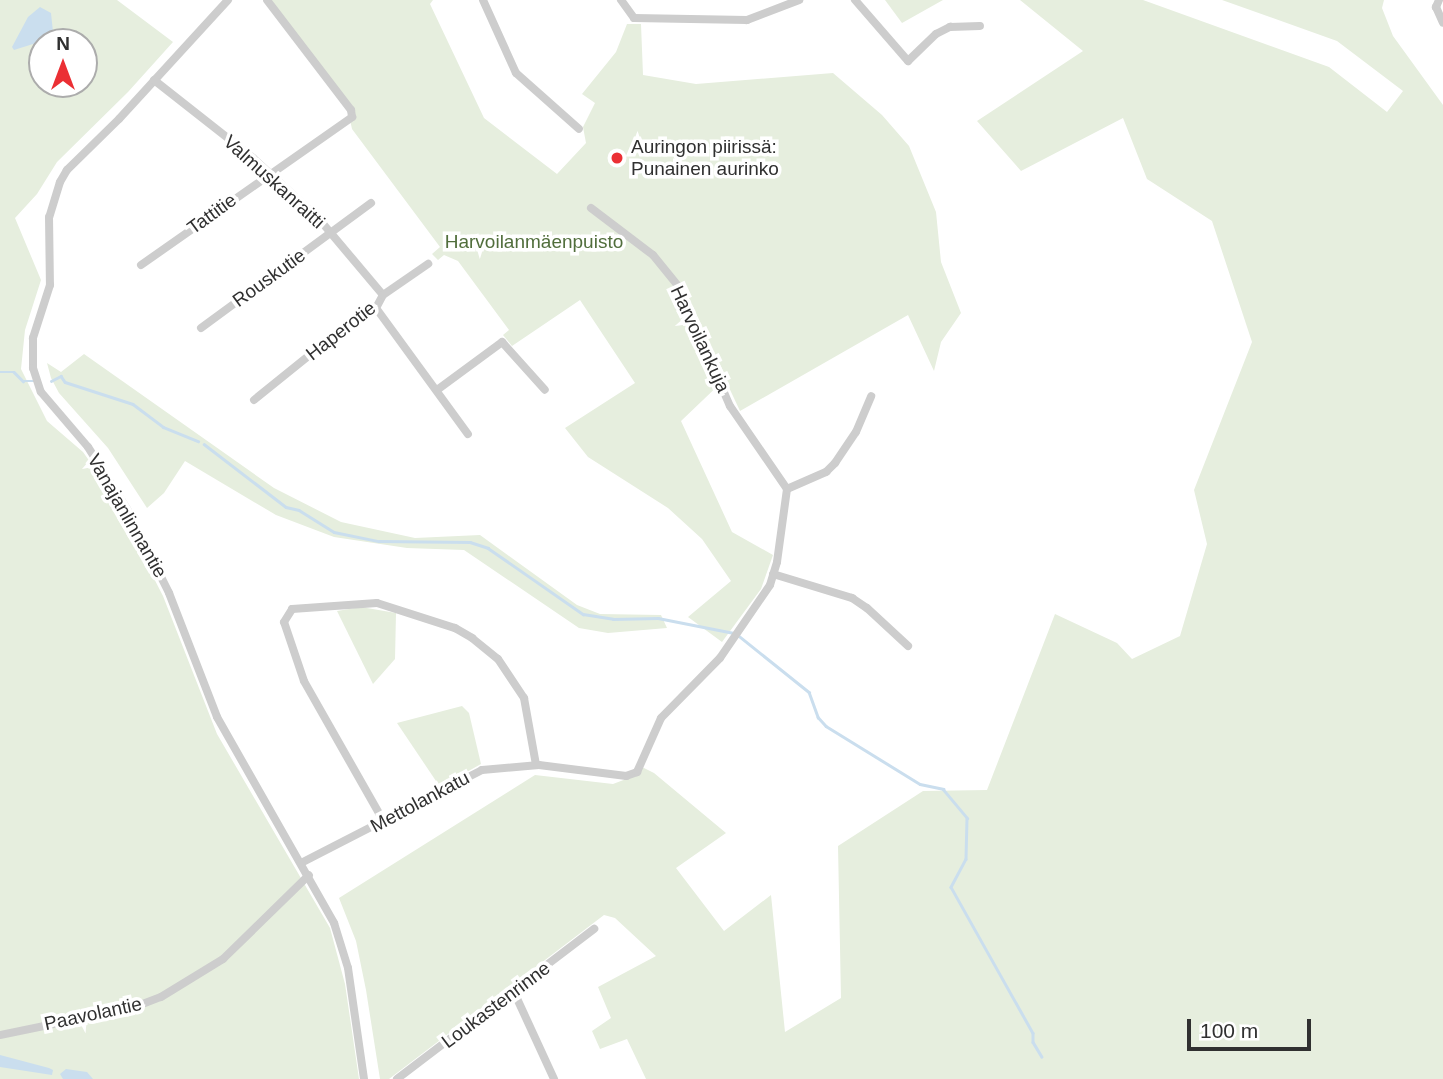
<!DOCTYPE html>
<html>
<head>
<meta charset="utf-8">
<style>
  body { margin:0 }
  #map { position:relative; width:1443px; height:1079px; overflow:hidden; background:#fff; font-family:Arial,sans-serif }
  div>[style] { position:absolute }
  [style*='--x'] { left:calc(var(--x)*1px); top:calc(var(--y)*1px); width:calc(var(--w)*1px); rotate:calc(var(--a)*1deg) }
  .green>* { inset:0; background:#e6eede }
  .water>* { inset:0; background:#cadeee }
  .stream>* { height:2.5px; margin:-1.25px; padding:0 1.25px; transform-origin:1.25px; border-radius:1.25px; background:#cadeee }
  .minor>* { height:8px; margin:-4px; padding:0 4px; transform-origin:4px; border-radius:4px; background:#cdcdcd }
  .dots>* { width:19px; height:19px; translate:-50% -50%; box-sizing:border-box; border:4px solid #fff; border-radius:50% }
  span { translate:-50% -50%; white-space:nowrap; text-align:center; line-height:1.15; -webkit-text-stroke:7px #fff; paint-order:stroke }
  .poi-label { font-size:19px; color:#303030 }
  .left { translate:0 -50%; text-align:left }
  .street-label { font-size:19px; color:#303030 }
  .park-label { font-size:19px; color:#516e3c }
  .north { position:absolute; left:28px; top:28px; width:70px; height:70px; box-sizing:border-box; background:#fff; border:2px solid #acacac; border-radius:50%; rotate:0deg; font-size:19px; font-weight:700; line-height:28px; text-align:center; color:#303030 }
  .north::after { content:''; display:block; margin:auto; width:24px; height:32px; background:#eb2f34; clip-path:polygon(50% 0,100% 100%,50% 72%,0 100%) }
  .scale { position:absolute; left:1187px; top:1019px; width:124px; height:32px; box-sizing:border-box; border:4px solid #303030; border-top:0; padding-left:9px; font-size:21px; line-height:24px; white-space:nowrap; color:#303030; -webkit-text-stroke:5px #fff; paint-order:stroke }
</style>
</head>
<body>
<div id="map">
  <div class="green">
    <i style="clip-path:polygon(evenodd,0 0,117px 0,173px 42px,128px 92px,57px 162px,37px 194px,15px 218px,41px 280px,25px 330px,21px 369px,47px 421px,83px 452px,105px 483px,163px 596px,217px 734px,330px 928px,345px 984px,359px 1079px,0 1079px,0 0,42px 42px,84px 42px,84px 84px,42px 84px,42px 42px)"></i>
    <i style="clip-path:polygon(270px 0,433px 0,430px 4px,484px 118px,557px 174px,586px 143px,583px 127px,595px 103px,582px 94px,616px 52px,627px 24px,641px 24px,643px 75px,696px 84px,833px 73px,882px 115px,909px 146px,936px 212px,941px 262px,961px 313px,941px 342px,934px 371px,908px 315px,740px 411px,725px 379px,681px 421px,732px 532px,773px 555px,761px 589px,722px 642px,688px 617px,731px 581px,702px 539px,668px 508px,588px 457px,565px 428px,635px 383px,580px 300px,512px 346px,503px 335px,509px 330px,458px 261px,444px 255px,438px 260px,432px 254px,440px 247px,352px 129px,350px 120px,356px 118px,353px 107px)"></i>
    <i style="clip-path:polygon(885px 0,943px 0,902px 23px)"></i>
    <i style="clip-path:polygon(1020px 0,1143px 0,1329px 67px,1387px 112px,1403px 91px,1337px 41px,1222px 0,1384px 0,1382px 8px,1393px 36px,1443px 105px,1443px 1079px,646px 1079px,627px 1039px,600px 1049px,592px 1031px,611px 1018px,598px 987px,656px 956px,615px 918px,604px 915px,389px 1079px,380px 1079px,366px 990px,356px 941px,339px 898px,535px 775px,613px 784px,634px 776px,642px 767px,654px 773px,726px 833px,676px 868px,724px 931px,771px 895px,785px 1032px,841px 998px,838px 846px,923px 791px,987px 790px,1055px 614px,1117px 643px,1132px 659px,1180px 636px,1207px 544px,1194px 490px,1252px 342px,1212px 221px,1147px 179px,1123px 118px,1021px 171px,977px 121px,1083px 51px)"></i>
    <i style="clip-path:polygon(84px 354px,274px 488px,341px 522px,415px 538px,480px 535px,577px 605px,600px 614px,661px 615px,667px 628px,608px 633px,579px 628px,464px 550px,407px 548px,334px 537px,276px 515px,185px 461px,164px 493px,147px 508px,108px 448px,59px 393px,51px 378px,47px 363px,61px 372px)"></i>
    <i style="clip-path:polygon(361px 607px,396px 613px,395px 659px,373px 684px,337px 611px)"></i>
    <i style="clip-path:polygon(462px 706px,469px 713px,481px 764px,440px 787px,397px 723px)"></i>
  </div>
  <div class="water">
    <i style="clip-path:polygon(40px 7px,51px 13px,53px 32px,33px 44px,14px 50px,12px 47px,28px 17px)"></i>
    <i style="clip-path:polygon(0 1055px,49px 1068px,53px 1070px,52px 1075px,0 1067px)"></i>
    <i style="clip-path:polygon(66px 1069px,87px 1072px,93px 1079px,63px 1079px,60px 1074px)"></i>
  </div>
  <div class="stream">
    <i style="--x:0;--y:372;--w:14;--a:0"></i>
    <i style="--x:14;--y:372;--w:13;--a:45"></i>
    <i style="--x:23;--y:381;--w:14;--a:0"></i>
    <i style="--x:51;--y:381;--w:11;--a:-27"></i>
    <i style="--x:61;--y:376;--w:7;--a:56"></i>
    <i style="--x:65;--y:382;--w:71;--a:17.9"></i>
    <i style="--x:133;--y:404;--w:38;--a:37"></i>
    <i style="--x:163;--y:427;--w:38;--a:22"></i>
    <i style="--x:204;--y:444;--w:103;--a:37.5"></i>
    <i style="--x:286;--y:507;--w:13;--a:13"></i>
    <i style="--x:299;--y:510;--w:41;--a:32.2"></i>
    <i style="--x:334;--y:532;--w:45;--a:11.6"></i>
    <i style="--x:379;--y:541;--w:91;--a:0.6"></i>
    <i style="--x:470;--y:542;--w:19;--a:18"></i>
    <i style="--x:488;--y:548;--w:116;--a:34.8"></i>
    <i style="--x:583;--y:614;--w:30;--a:9"></i>
    <i style="--x:613;--y:619;--w:45;--a:-1.3"></i>
    <i style="--x:658;--y:618;--w:77;--a:11.2"></i>
    <i style="--x:739;--y:636;--w:90;--a:38.7"></i>
    <i style="--x:809;--y:692;--w:27;--a:70"></i>
    <i style="--x:818;--y:717;--w:12;--a:48"></i>
    <i style="--x:826;--y:726;--w:110;--a:31.7"></i>
    <i style="--x:920;--y:784;--w:24;--a:12"></i>
    <i style="--x:943;--y:789;--w:38;--a:50"></i>
    <i style="--x:967;--y:818;--w:41;--a:91.4"></i>
    <i style="--x:966;--y:859;--w:32;--a:118"></i>
    <i style="--x:951;--y:887;--w:167;--a:60.7"></i>
    <i style="--x:1033;--y:1033;--w:9;--a:90"></i>
    <i style="--x:1033;--y:1042;--w:17;--a:59"></i>
  </div>
  <div class="minor">
    <i style="--x:228;--y:0;--w:161;--a:132.5"></i>
    <i style="--x:119;--y:119;--w:73;--a:135.6"></i>
    <i style="--x:67;--y:170;--w:14;--a:120"></i>
    <i style="--x:60;--y:182;--w:37;--a:107"></i>
    <i style="--x:49;--y:217;--w:68;--a:89.2"></i>
    <i style="--x:50;--y:285;--w:56;--a:107.8"></i>
    <i style="--x:33;--y:338;--w:30;--a:90"></i>
    <i style="--x:33;--y:368;--w:25;--a:72"></i>
    <i style="--x:41;--y:392;--w:72;--a:49.5"></i>
    <i style="--x:88;--y:447;--w:73;--a:57.8"></i>
    <i style="--x:127;--y:509;--w:94;--a:63.4"></i>
    <i style="--x:169;--y:593;--w:133;--a:68.8"></i>
    <i style="--x:217;--y:717;--w:237;--a:60.4"></i>
    <i style="--x:334;--y:923;--w:47;--a:72.7"></i>
    <i style="--x:348;--y:968;--w:112;--a:81.8"></i>
    <i style="--x:483;--y:0;--w:80;--a:65.7"></i>
    <i style="--x:516;--y:73;--w:84;--a:41.6"></i>
    <i style="--x:621;--y:0;--w:22;--a:54"></i>
    <i style="--x:634;--y:18;--w:113;--a:1"></i>
    <i style="--x:747;--y:20;--w:56;--a:-21"></i>
    <i style="--x:855;--y:0;--w:81;--a:49"></i>
    <i style="--x:908;--y:61;--w:39;--a:-44"></i>
    <i style="--x:936;--y:34;--w:16;--a:-27"></i>
    <i style="--x:950;--y:27;--w:30;--a:-2"></i>
    <i style="--x:1439;--y:0;--w:8;--a:113"></i>
    <i style="--x:1436;--y:7;--w:17;--a:66"></i>
    <i style="--x:154;--y:80;--w:126;--a:38.2"></i>
    <i style="--x:253;--y:158;--w:90;--a:42.7"></i>
    <i style="--x:319;--y:219;--w:99;--a:49.9"></i>
    <i style="--x:591;--y:208;--w:78;--a:37.2"></i>
    <i style="--x:653;--y:255;--w:40;--a:51"></i>
    <i style="--x:678;--y:286;--w:131;--a:66.6"></i>
    <i style="--x:730;--y:406;--w:101;--a:55.5"></i>
    <i style="--x:141;--y:265;--w:258;--a:-35"></i>
    <i style="--x:352;--y:117;--w:7;--a:-98"></i>
    <i style="--x:351;--y:110;--w:138;--a:-127.4"></i>
    <i style="--x:376;--y:308;--w:156;--a:53.9"></i>
    <i style="--x:201;--y:328;--w:211;--a:-36.3"></i>
    <i style="--x:437;--y:390;--w:81;--a:-36.4"></i>
    <i style="--x:502;--y:342;--w:64;--a:48.1"></i>
    <i style="--x:254;--y:400;--w:100;--a:-38.9"></i>
    <i style="--x:332;--y:337;--w:53;--a:-33.4"></i>
    <i style="--x:376;--y:308;--w:15;--a:-62"></i>
    <i style="--x:383;--y:295;--w:55;--a:-34.6"></i>
    <i style="--x:773;--y:574;--w:83;--a:16.9"></i>
    <i style="--x:852;--y:598;--w:18;--a:34"></i>
    <i style="--x:867;--y:608;--w:56;--a:42.8"></i>
    <i style="--x:384;--y:822;--w:162;--a:-119.6"></i>
    <i style="--x:304;--y:681;--w:62;--a:-108.7"></i>
    <i style="--x:284;--y:622;--w:15;--a:-58"></i>
    <i style="--x:292;--y:609;--w:85;--a:-4"></i>
    <i style="--x:377;--y:603;--w:82;--a:17.8"></i>
    <i style="--x:455;--y:628;--w:20;--a:30"></i>
    <i style="--x:472;--y:638;--w:33;--a:39"></i>
    <i style="--x:498;--y:659;--w:47;--a:56.3"></i>
    <i style="--x:524;--y:698;--w:68;--a:79.8"></i>
    <i style="--x:301;--y:863;--w:203;--a:-27.2"></i>
    <i style="--x:482;--y:770;--w:57;--a:-5"></i>
    <i style="--x:539;--y:765;--w:88;--a:7.2"></i>
    <i style="--x:626;--y:776;--w:12;--a:-20"></i>
    <i style="--x:637;--y:772;--w:59;--a:-66"></i>
    <i style="--x:661;--y:718;--w:84;--a:-45.5"></i>
    <i style="--x:720;--y:658;--w:88;--a:-55.6"></i>
    <i style="--x:770;--y:585;--w:24;--a:-73"></i>
    <i style="--x:777;--y:562;--w:74;--a:-82.2"></i>
    <i style="--x:787;--y:489;--w:43;--a:-23.6"></i>
    <i style="--x:826;--y:472;--w:13;--a:-45"></i>
    <i style="--x:835;--y:463;--w:37;--a:-56"></i>
    <i style="--x:856;--y:432;--w:39;--a:-67"></i>
    <i style="--x:514;--y:992;--w:96;--a:65.3"></i>
    <i style="--x:0;--y:1035;--w:135;--a:-11.6"></i>
    <i style="--x:132;--y:1008;--w:31;--a:-21"></i>
    <i style="--x:161;--y:997;--w:73;--a:-31.5"></i>
    <i style="--x:223;--y:959;--w:120;--a:-44.3"></i>
    <i style="--x:397;--y:1079;--w:248;--a:-37.3"></i>
  </div>
  <div class="dots">
    <i style="left:617px;top:158px;background:#eb2f34"></i>
  </div>
  <div class="poi-label">
    <span class="left" style="left:631px;top:158px">Auringon piirissä:<br>Punainen aurinko</span>
  </div>
  <div class="street-label">
    <span style="left:274px;top:182px;rotate:42deg">Valmuskanraitti</span>
    <span style="left:212px;top:214px;rotate:-36deg">Tattitie</span>
    <span style="left:269px;top:278px;rotate:-36deg">Rouskutie</span>
    <span style="left:341px;top:331px;rotate:-38deg">Haperotie</span>
    <span style="left:700px;top:339px;rotate:65deg">Harvoilankuja</span>
    <span style="left:127px;top:516px;rotate:60deg">Vanajanlinnantie</span>
    <span style="left:420px;top:802px;rotate:-28deg">Mettolankatu</span>
    <span style="left:496px;top:1005px;rotate:-37deg">Loukastenrinne</span>
    <span style="left:93px;top:1014px;rotate:-12deg">Paavolantie</span>
  </div>
  <div class="park-label">
    <span style="left:534px;top:242px">Harvoilanmäenpuisto</span>
  </div>
  <div class="north">N</div>
  <div class="scale">100 m</div>
</div>
</body>
</html>
